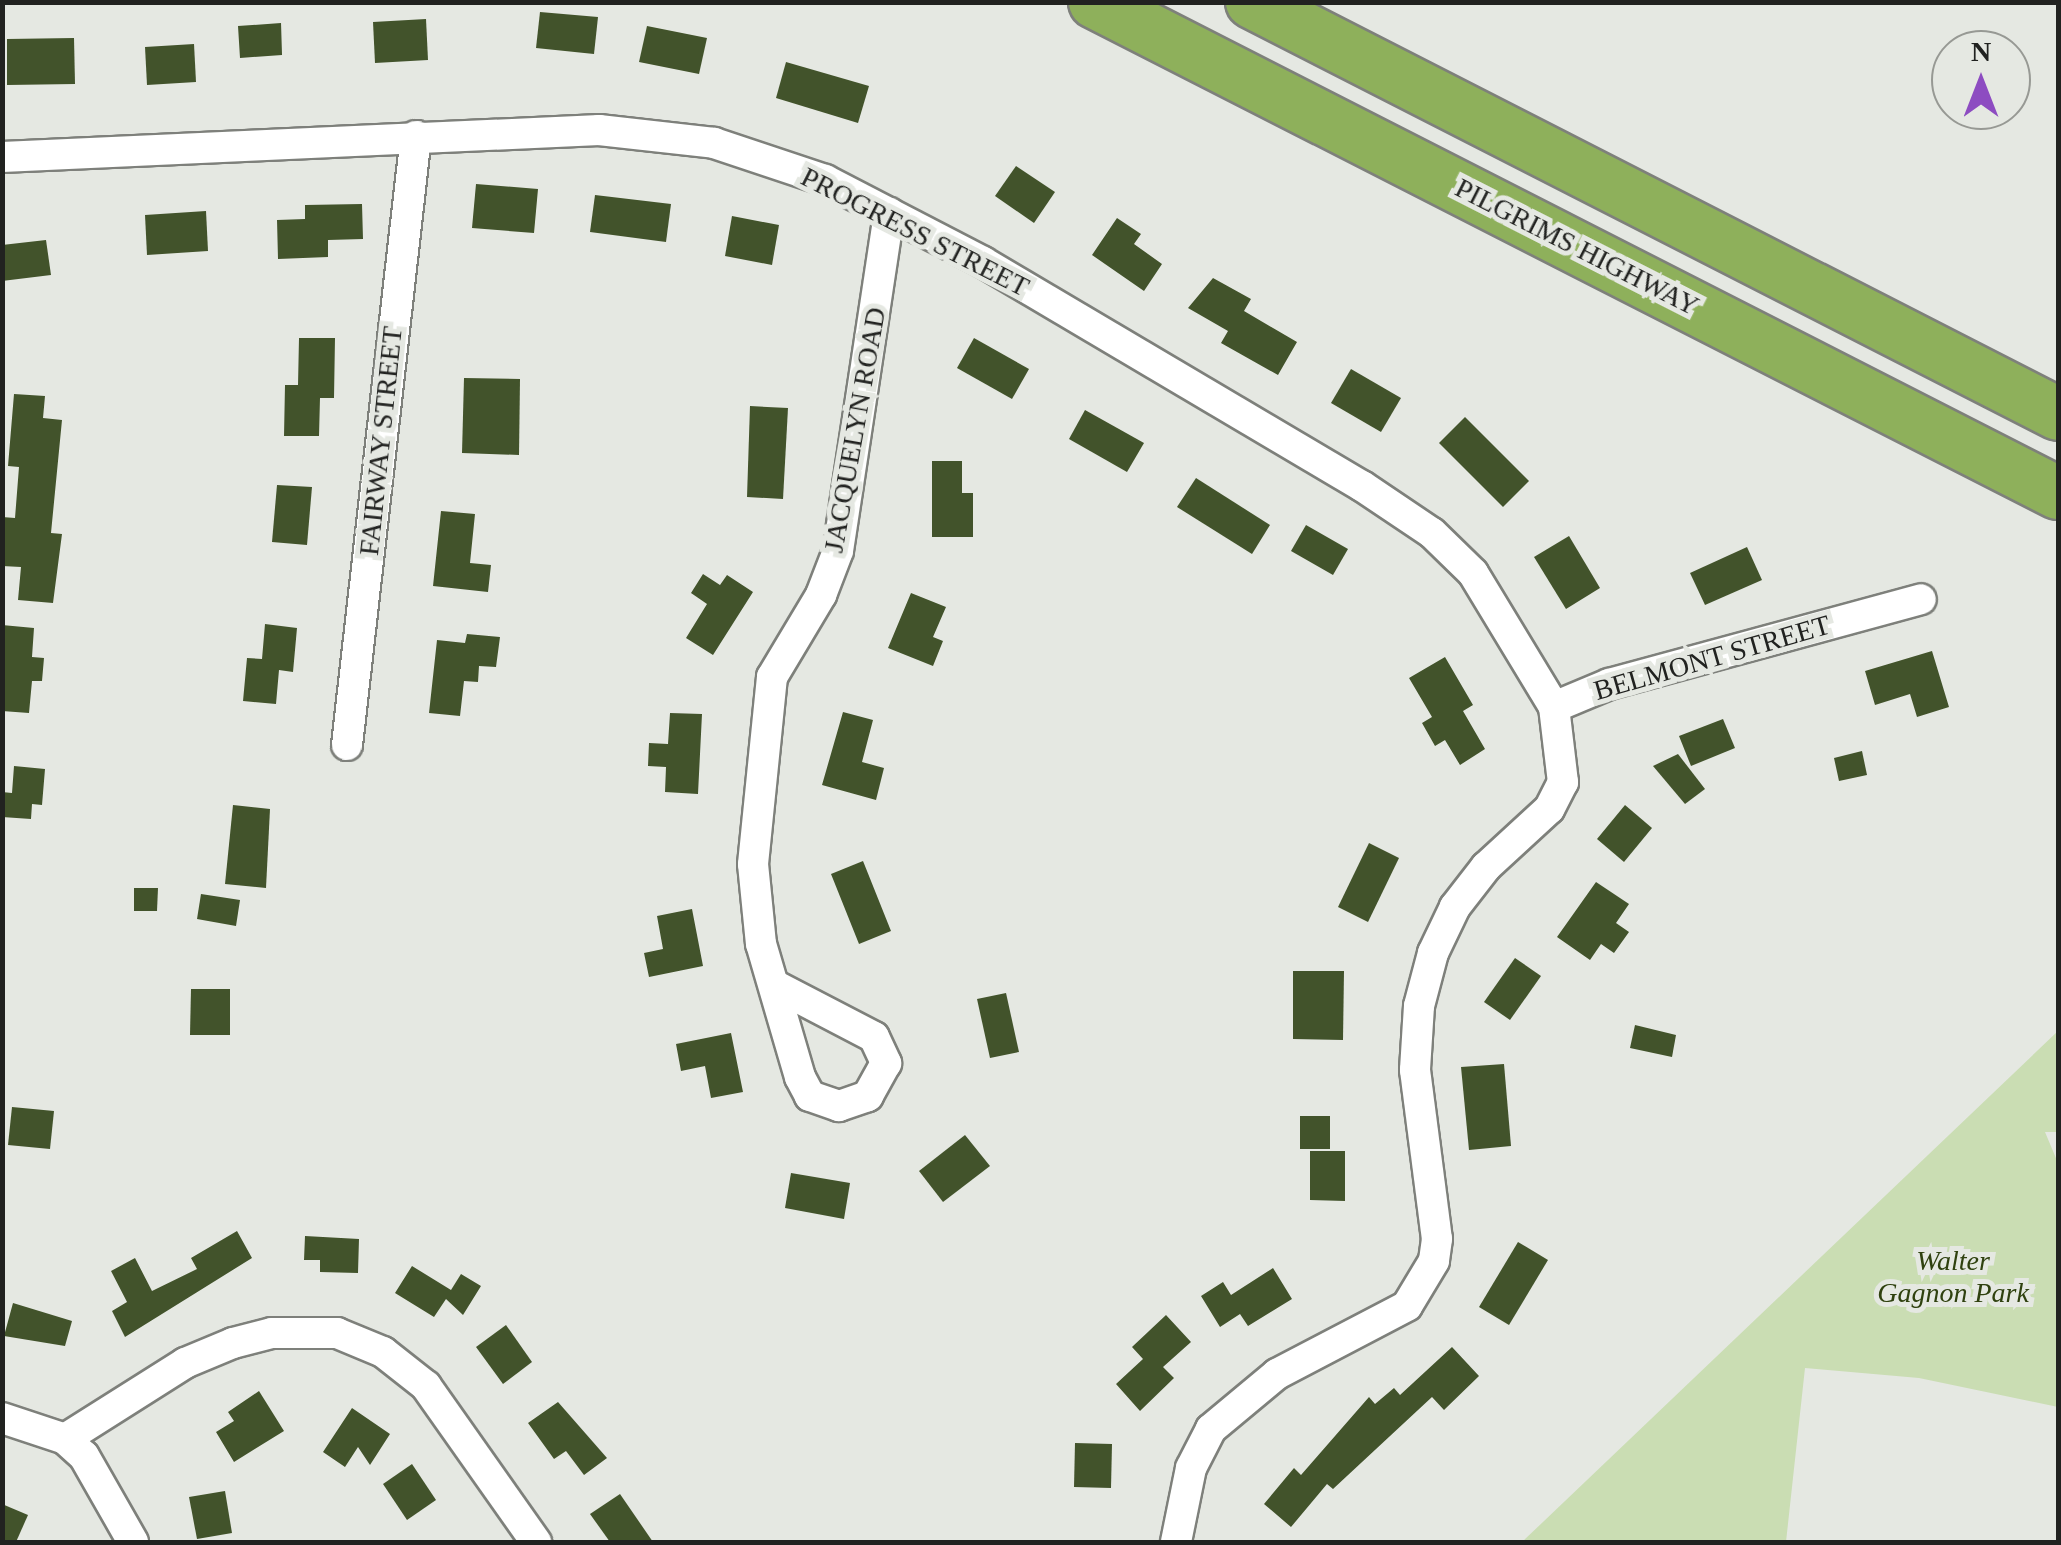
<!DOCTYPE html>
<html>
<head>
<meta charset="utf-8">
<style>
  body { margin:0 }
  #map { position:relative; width:2061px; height:1545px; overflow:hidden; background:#e5e8e2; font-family:"Times New Roman",serif }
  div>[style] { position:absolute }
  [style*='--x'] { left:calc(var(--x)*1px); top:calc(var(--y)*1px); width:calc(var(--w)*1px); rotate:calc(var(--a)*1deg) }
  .green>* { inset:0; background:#caddb3 }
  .building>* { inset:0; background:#42532b }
  .roads { filter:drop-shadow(2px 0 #7e807b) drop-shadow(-2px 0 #7e807b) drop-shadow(0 2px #7e807b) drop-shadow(0 -2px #7e807b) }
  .street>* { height:30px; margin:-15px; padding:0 15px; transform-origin:15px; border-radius:15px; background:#fff }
  .highway>* { height:52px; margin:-26px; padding:0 26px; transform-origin:26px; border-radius:26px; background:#8eb05b }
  span { translate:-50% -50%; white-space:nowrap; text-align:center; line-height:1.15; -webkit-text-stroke:10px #e5e8e2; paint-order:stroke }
  .street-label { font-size:28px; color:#212220 }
  .park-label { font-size:28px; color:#2f410f; font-style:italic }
  .frame { position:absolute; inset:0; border:5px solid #212220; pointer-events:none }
  .north { position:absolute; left:1931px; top:30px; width:100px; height:100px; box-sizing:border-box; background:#e5e8e2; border:2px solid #979994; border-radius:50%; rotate:0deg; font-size:28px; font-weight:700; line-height:40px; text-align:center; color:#212220 }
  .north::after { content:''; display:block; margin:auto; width:35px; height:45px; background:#8d4cc1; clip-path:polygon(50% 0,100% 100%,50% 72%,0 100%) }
</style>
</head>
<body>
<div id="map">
  <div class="green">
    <i style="clip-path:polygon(2058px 1031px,2058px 1132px,2045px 1132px,2058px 1163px,2058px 1407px,1919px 1378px,1805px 1368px,1786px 1542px,1522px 1542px)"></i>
  </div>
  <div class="building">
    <i style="clip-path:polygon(540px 12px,598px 17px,594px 54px,536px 48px)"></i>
    <i style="clip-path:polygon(426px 19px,428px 60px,375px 63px,373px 22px)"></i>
    <i style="clip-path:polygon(281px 23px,282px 55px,240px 58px,238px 26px)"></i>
    <i style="clip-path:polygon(647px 26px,707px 38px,699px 74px,639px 62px)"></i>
    <i style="clip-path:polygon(74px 38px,75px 84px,7px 85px,7px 39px)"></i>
    <i style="clip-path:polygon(194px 44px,196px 82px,147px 85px,145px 47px)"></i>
    <i style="clip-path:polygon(786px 62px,869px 86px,858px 123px,776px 98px)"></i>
    <i style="clip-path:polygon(1016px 166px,1055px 192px,1034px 223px,995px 196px)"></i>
    <i style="clip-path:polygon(476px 184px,538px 189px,534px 233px,472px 228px)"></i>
    <i style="clip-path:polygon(595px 195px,671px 204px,666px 242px,590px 232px)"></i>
    <i style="clip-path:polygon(362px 204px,363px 239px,328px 240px,328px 257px,278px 259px,277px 220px,305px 219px,305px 205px)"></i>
    <i style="clip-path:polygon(206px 211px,208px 251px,147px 255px,145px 215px)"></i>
    <i style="clip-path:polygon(732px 216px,779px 225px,772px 265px,725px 256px)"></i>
    <i style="clip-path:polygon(1117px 218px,1141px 234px,1134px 244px,1162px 264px,1144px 291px,1092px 255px)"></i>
    <i style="clip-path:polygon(46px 240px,51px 275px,2px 281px,2px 245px)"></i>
    <i style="clip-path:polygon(1213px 278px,1251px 299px,1244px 311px,1297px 342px,1278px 375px,1221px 343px,1228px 331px,1188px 308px)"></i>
    <i style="clip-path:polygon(299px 338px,335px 338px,334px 398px,320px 398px,319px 436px,284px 436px,285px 385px,298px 385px)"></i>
    <i style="clip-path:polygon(974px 338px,1029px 369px,1012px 399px,957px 368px)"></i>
    <i style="clip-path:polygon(1351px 369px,1401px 398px,1381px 432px,1331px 403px)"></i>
    <i style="clip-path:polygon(464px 378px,520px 379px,519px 455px,462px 453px)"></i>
    <i style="clip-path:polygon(14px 394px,45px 396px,43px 418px,62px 420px,51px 533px,62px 534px,53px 603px,18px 600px,21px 567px,2px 566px,2px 517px,15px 518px,19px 467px,8px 466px)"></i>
    <i style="clip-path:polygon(750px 406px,788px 408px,783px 499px,747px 497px)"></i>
    <i style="clip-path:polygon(1085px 410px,1144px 443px,1127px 472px,1069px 439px)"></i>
    <i style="clip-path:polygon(1465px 417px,1529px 481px,1503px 507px,1439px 443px)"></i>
    <i style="clip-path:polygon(932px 461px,962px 461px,962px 493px,973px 493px,973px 537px,932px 537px)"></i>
    <i style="clip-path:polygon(1196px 478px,1270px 525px,1252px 554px,1177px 507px)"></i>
    <i style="clip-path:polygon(277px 485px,312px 487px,307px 545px,272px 542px)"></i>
    <i style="clip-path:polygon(441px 511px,475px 514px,470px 563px,491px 565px,488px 592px,433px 586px)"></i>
    <i style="clip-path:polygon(1306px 525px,1348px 549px,1333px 575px,1291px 551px)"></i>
    <i style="clip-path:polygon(1569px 536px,1600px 588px,1566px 609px,1534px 557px)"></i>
    <i style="clip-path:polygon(1747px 547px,1762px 580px,1705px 605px,1690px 573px)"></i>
    <i style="clip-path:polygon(703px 574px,720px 585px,727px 575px,753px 592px,713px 655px,686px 638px,707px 604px,691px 593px)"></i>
    <i style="clip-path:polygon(911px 593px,946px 607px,933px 637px,943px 641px,933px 666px,888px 648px)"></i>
    <i style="clip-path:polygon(265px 624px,297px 628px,293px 672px,279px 670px,276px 704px,243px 701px,247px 658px,262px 659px)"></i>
    <i style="clip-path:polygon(2px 625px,34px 628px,32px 657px,44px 658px,42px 681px,32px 681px,29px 713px,2px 711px)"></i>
    <i style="clip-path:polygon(467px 634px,500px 637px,496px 667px,479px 666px,478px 682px,464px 681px,460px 716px,429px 713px,437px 640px,465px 643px)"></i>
    <i style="clip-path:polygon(1932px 651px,1949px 707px,1917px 717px,1910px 694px,1875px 705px,1865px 671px)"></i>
    <i style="clip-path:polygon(1445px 657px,1473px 705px,1463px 711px,1485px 749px,1460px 765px,1445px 740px,1435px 746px,1422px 723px,1432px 717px,1409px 678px)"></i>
    <i style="clip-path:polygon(843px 712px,873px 720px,862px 762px,884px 768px,876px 800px,822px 785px)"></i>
    <i style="clip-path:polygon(670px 713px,702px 714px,698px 794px,665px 792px,666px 767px,648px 766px,649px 743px,668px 744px)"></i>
    <i style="clip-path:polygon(1723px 719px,1735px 748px,1691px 766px,1679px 736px)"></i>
    <i style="clip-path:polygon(1862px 751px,1867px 775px,1839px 781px,1834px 758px)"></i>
    <i style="clip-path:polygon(1678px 754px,1705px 789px,1685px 804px,1653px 766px)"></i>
    <i style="clip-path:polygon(14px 766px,45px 769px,42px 805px,32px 804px,31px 819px,2px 817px,2px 792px,12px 793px)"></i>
    <i style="clip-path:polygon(233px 805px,270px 809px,266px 888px,225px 884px)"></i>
    <i style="clip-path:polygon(1625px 805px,1652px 828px,1624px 862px,1597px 839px)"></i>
    <i style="clip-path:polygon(1369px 843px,1399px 858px,1368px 922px,1338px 907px)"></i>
    <i style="clip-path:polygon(863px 861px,891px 931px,859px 944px,831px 874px)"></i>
    <i style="clip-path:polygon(1596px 882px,1629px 904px,1616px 923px,1629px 932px,1614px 953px,1601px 944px,1590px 960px,1557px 937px)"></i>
    <i style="clip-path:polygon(134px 888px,158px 888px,157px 911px,134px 911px)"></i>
    <i style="clip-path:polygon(201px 894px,240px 900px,236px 926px,197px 919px)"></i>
    <i style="clip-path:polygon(692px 909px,703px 966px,649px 977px,644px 953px,663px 949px,657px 916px)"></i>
    <i style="clip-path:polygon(1515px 958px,1541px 976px,1510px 1020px,1484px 1002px)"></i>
    <i style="clip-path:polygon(1293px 971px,1344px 971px,1343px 1040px,1293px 1039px)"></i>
    <i style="clip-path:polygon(191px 989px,230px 989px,230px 1035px,190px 1035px)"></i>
    <i style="clip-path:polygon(1006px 993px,1019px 1052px,990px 1058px,977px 999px)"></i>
    <i style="clip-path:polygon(1635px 1025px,1676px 1035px,1672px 1057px,1630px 1048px)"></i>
    <i style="clip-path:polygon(731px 1033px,743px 1092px,711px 1098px,705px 1066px,681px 1071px,676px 1044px)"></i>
    <i style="clip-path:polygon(1504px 1064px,1511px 1146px,1469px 1150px,1461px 1067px)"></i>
    <i style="clip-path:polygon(12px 1107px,54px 1111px,50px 1149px,8px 1145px)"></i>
    <i style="clip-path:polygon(1300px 1116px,1330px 1116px,1330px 1149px,1300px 1149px)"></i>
    <i style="clip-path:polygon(965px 1135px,990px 1166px,943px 1202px,919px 1171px)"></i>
    <i style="clip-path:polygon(1310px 1151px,1345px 1151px,1345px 1201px,1310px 1200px)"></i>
    <i style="clip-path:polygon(791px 1173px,850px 1183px,844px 1219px,785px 1208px)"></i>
    <i style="clip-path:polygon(237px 1231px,252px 1258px,125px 1337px,112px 1311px,127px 1302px,111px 1271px,135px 1258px,152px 1291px,197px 1269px,191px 1258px)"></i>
    <i style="clip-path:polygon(305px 1236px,359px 1239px,358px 1273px,320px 1272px,320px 1260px,304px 1260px)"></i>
    <i style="clip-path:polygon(1518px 1242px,1548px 1260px,1509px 1325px,1479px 1307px)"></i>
    <i style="clip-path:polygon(412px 1266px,451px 1290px,461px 1274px,481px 1286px,463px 1315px,446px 1299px,434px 1317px,395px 1293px)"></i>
    <i style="clip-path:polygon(1273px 1268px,1292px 1299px,1248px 1326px,1240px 1314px,1220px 1327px,1201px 1296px,1223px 1282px,1231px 1295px)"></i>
    <i style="clip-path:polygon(13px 1303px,72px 1321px,65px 1346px,4px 1336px)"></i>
    <i style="clip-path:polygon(1166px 1315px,1191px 1342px,1163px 1367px,1174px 1378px,1140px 1411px,1116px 1384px,1143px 1359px,1132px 1347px)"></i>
    <i style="clip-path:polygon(506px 1325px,532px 1362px,503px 1384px,476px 1347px)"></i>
    <i style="clip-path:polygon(1452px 1347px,1479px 1376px,1444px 1410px,1432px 1397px,1333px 1489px,1327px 1484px,1291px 1527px,1264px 1504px,1294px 1468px,1301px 1475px,1369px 1397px,1375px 1404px,1394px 1388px,1400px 1395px)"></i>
    <i style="clip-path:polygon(259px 1391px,284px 1431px,234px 1462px,216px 1432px,234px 1421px,228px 1412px)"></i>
    <i style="clip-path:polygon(558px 1402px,607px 1458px,584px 1475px,566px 1451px,554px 1459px,528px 1423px)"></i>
    <i style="clip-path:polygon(352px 1408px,390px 1434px,370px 1465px,358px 1447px,345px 1467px,323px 1452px)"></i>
    <i style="clip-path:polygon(1075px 1443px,1112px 1444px,1111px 1488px,1074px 1487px)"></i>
    <i style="clip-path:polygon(412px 1464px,436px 1500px,407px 1520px,383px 1484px)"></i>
    <i style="clip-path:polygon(225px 1491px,232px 1533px,197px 1539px,189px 1497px)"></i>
    <i style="clip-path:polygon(620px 1494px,653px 1542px,610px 1542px,590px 1514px)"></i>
    <i style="clip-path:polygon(2px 1504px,28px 1515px,16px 1542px,2px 1542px)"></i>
  </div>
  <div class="roads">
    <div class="street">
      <i style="--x:2;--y:157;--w:598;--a:-2.59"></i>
      <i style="--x:599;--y:130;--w:116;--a:6.4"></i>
      <i style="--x:714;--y:143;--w:117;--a:18.4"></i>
      <i style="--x:825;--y:180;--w:178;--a:27.4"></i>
      <i style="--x:983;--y:262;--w:440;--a:30.6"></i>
      <i style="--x:1362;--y:486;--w:84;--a:33.9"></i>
      <i style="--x:1432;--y:533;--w:57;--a:44.3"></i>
      <i style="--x:1473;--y:573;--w:157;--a:58.8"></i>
      <i style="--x:1554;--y:707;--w:76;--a:83.2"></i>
      <i style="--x:1563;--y:782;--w:30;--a:117"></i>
      <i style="--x:1549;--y:809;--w:86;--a:137.4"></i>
      <i style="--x:1486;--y:867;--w:51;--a:127.8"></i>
      <i style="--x:1455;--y:907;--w:51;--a:115.6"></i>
      <i style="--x:1433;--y:953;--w:55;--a:104.8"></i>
      <i style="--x:1419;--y:1006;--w:64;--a:93.6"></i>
      <i style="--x:1415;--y:1070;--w:170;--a:82.6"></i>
      <i style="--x:1437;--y:1239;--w:22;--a:98"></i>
      <i style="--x:1434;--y:1261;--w:52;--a:121"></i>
      <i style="--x:1407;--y:1306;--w:147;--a:152.4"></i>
      <i style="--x:1277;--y:1374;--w:86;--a:140.2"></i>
      <i style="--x:1211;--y:1429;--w:44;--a:117.1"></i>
      <i style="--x:1191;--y:1468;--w:76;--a:101.5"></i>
      <i style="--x:1554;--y:707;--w:60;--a:-22.7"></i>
      <i style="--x:1609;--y:684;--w:323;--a:-15.2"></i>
      <i style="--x:347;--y:745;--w:613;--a:-83.54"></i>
      <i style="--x:778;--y:987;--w:108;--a:27.5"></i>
      <i style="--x:874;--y:1037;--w:29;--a:65"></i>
      <i style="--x:886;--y:1063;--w:38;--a:119"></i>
      <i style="--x:868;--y:1096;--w:31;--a:161"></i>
      <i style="--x:839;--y:1106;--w:31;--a:-161"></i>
      <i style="--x:810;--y:1096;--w:21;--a:-118"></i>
      <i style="--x:800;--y:1077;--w:139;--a:-106.3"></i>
      <i style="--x:761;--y:944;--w:80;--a:-95.7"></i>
      <i style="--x:753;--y:864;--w:188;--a:-84.2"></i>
      <i style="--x:772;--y:677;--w:96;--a:-59.1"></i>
      <i style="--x:821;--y:595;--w:47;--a:-68.9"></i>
      <i style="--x:838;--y:551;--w:342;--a:-81.4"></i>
      <i style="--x:2;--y:1418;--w:66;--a:18.4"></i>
      <i style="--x:65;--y:1439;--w:25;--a:42"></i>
      <i style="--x:84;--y:1456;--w:99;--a:60.3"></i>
      <i style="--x:65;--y:1439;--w:142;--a:-32.3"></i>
      <i style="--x:185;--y:1363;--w:52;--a:-22.6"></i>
      <i style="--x:233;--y:1343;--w:40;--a:-14.4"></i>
      <i style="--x:272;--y:1333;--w:65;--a:0"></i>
      <i style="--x:337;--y:1333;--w:50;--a:22.4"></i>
      <i style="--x:383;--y:1352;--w:55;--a:38.3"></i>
      <i style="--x:426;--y:1386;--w:191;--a:54.8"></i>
    </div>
    <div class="highway">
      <i style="--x:1095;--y:2;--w:1081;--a:27.02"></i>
      <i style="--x:1252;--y:2;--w:905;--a:27.07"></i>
    </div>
  </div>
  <div class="street-label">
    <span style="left:915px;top:232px;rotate:27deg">PROGRESS STREET</span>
    <span style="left:1577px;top:247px;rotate:27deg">PILGRIMS HIGHWAY</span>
    <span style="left:855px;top:430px;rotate:-80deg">JACQUELYN ROAD</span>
    <span style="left:381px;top:441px;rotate:-84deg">FAIRWAY STREET</span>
    <span style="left:1712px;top:658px;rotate:-16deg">BELMONT STREET</span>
  </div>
  <div class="park-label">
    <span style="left:1953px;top:1277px">Walter<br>Gagnon Park</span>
  </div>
  <div class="frame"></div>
  <div class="north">N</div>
</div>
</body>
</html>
